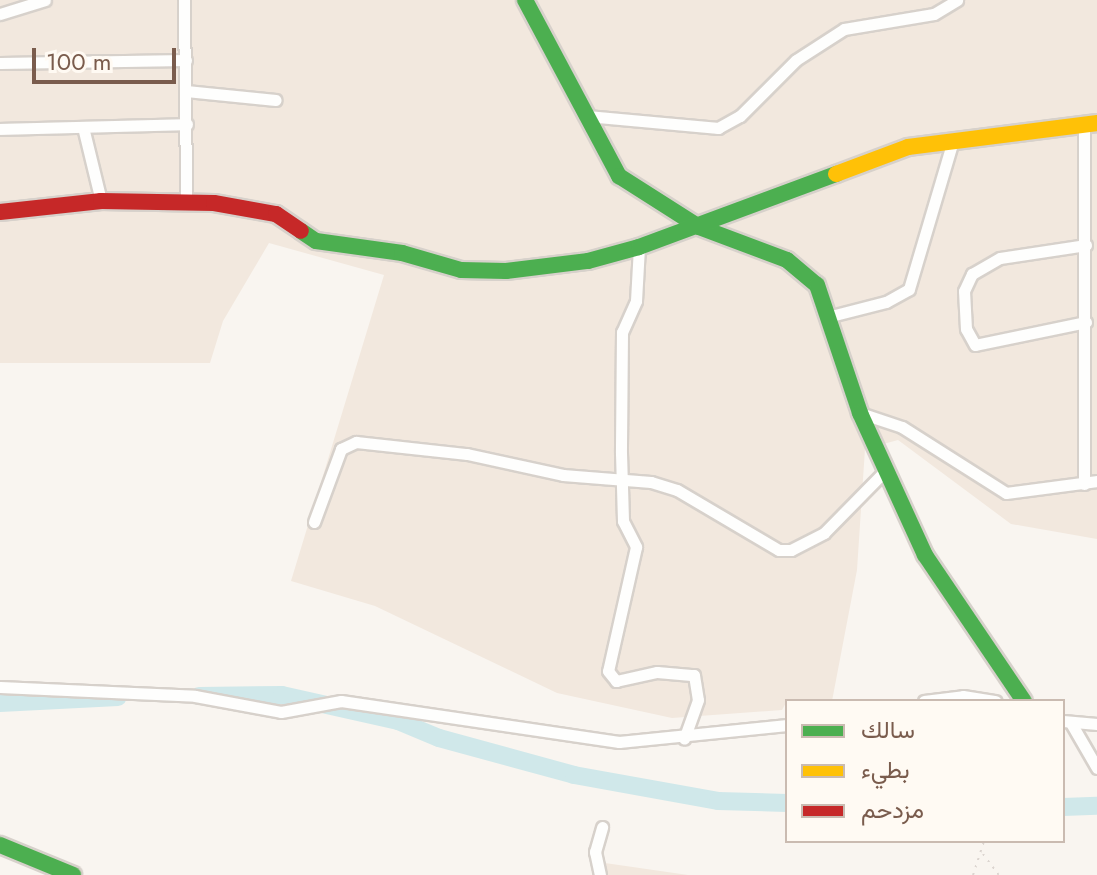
<!DOCTYPE html>
<html>
<head>
<meta charset="utf-8">
<style>
  body { margin:0 }
  #map { position:relative; width:1097px; height:875px; overflow:hidden; background:#f9f5f0; font-family:Jost,Vazirmatn,sans-serif }
  div>[style] { position:absolute }
  [style*='--x'] { left:calc(var(--x)*1px); top:calc(var(--y)*1px); width:calc(var(--w)*1px); rotate:calc(var(--a)*1deg) }
  .residential>* { inset:0; background:#f2e8de }
  .river>* { height:18px; margin:-9px; padding:0 9px; transform-origin:9px; border-radius:9px; background:#d0e8ea }
  .path>* { height:2px; margin-top:-1px; transform-origin:0; background:repeating-linear-gradient(90deg,#dcd5d0 0 2px,transparent 0 8px) }
  .roads { filter:drop-shadow(2px 0 #d7d1cb) drop-shadow(-2px 0 #d7d1cb) drop-shadow(0 2px #d7d1cb) drop-shadow(0 -2px #d7d1cb) }
  .street>* { height:11px; margin:-5.5px; padding:0 5.5px; transform-origin:5.5px; border-radius:5.5px; background:#fefefd }
  .fast>* { height:16px; margin:-8px; padding:0 8px; transform-origin:8px; border-radius:8px; background:#4caf50 }
  .slow>* { height:16px; margin:-8px; padding:0 8px; transform-origin:8px; border-radius:8px; background:#ffc107 }
  .jam>* { height:16px; margin:-8px; padding:0 8px; transform-origin:8px; border-radius:8px; background:#c62828 }
  span { translate:-50% -50%; white-space:nowrap; text-align:center; line-height:1.15; -webkit-text-stroke:6px #fffaf3; paint-order:stroke }
  .legend { position:absolute; left:785px; top:699px; width:280px; height:144px; box-sizing:border-box; background:#fffaf3; border:2px solid #cabbb1; margin:0; padding:10px 14px; list-style:none; font-size:24px; color:#7a5c4d }
  .legend li { display:flex; align-items:center; gap:16px; height:40px }
  .legend b { width:40px; border:2px solid #cabbb1 }
  .scale { position:absolute; left:32px; top:48px; width:144px; height:36px; box-sizing:border-box; border:4px solid #7a5c4d; border-top:0; padding-left:10px; font-size:24px; line-height:28px; white-space:nowrap; color:#7a5c4d; -webkit-text-stroke:6px #fffaf3; paint-order:stroke }
</style>
</head>
<body>
<div id="map">
  <div class="residential">
    <i style="clip-path:polygon(0 0,1097px 0,1097px 539px,1011px 524px,898px 440px,865px 449px,857px 570px,832px 701px,787px 701px,782px 710px,672px 718px,557px 693px,375px 606px,291px 581px,384px 275px,269px 243px,223px 321px,210px 363px,0 363px)"></i>
    <i style="clip-path:polygon(605px 863px,688px 875px,603px 875px)"></i>
  </div>
  <div class="river">
    <i style="--x:199;--y:696;--w:83;--a:-0.7"></i>
    <i style="--x:282;--y:695;--w:119;--a:12.6"></i>
    <i style="--x:398;--y:721;--w:44;--a:22.5"></i>
    <i style="--x:439;--y:738;--w:140;--a:15.3"></i>
    <i style="--x:574;--y:775;--w:146;--a:10.2"></i>
    <i style="--x:718;--y:801;--w:69;--a:1.7"></i>
    <i style="--x:0;--y:703;--w:118;--a:-2.9"></i>
    <i style="--x:1063;--y:807;--w:34;--a:-2"></i>
  </div>
  <div class="path">
    <i style="--x:983;--y:854;--w:26;--a:53"></i>
    <i style="--x:973;--y:875;--w:36;--a:-72"></i>
  </div>
  <div class="roads">
    <div class="street">
      <i style="--x:184;--y:0;--w:200;--a:89.4"></i>
      <i style="--x:0;--y:14;--w:47;--a:-17.3"></i>
      <i style="--x:0;--y:63;--w:186;--a:-0.9"></i>
      <i style="--x:186;--y:91;--w:90;--a:5.7"></i>
      <i style="--x:587;--y:116;--w:132;--a:5.2"></i>
      <i style="--x:718;--y:128;--w:25;--a:-29"></i>
      <i style="--x:740;--y:116;--w:79;--a:-45"></i>
      <i style="--x:796;--y:60;--w:57;--a:-32.9"></i>
      <i style="--x:844;--y:29;--w:91;--a:-9.5"></i>
      <i style="--x:934;--y:14;--w:27;--a:-31"></i>
      <i style="--x:1084;--y:125;--w:359;--a:90"></i>
      <i style="--x:83;--y:127;--w:76;--a:76.3"></i>
      <i style="--x:0;--y:129;--w:187;--a:-1.5"></i>
      <i style="--x:639;--y:247;--w:54;--a:93.2"></i>
      <i style="--x:636;--y:301;--w:34;--a:114"></i>
      <i style="--x:622;--y:332;--w:121;--a:90.5"></i>
      <i style="--x:621;--y:453;--w:68;--a:88.3"></i>
      <i style="--x:623;--y:521;--w:29;--a:63"></i>
      <i style="--x:636;--y:547;--w:127;--a:102.7"></i>
      <i style="--x:608;--y:671;--w:13;--a:51"></i>
      <i style="--x:616;--y:681;--w:42;--a:-12.4"></i>
      <i style="--x:657;--y:672;--w:37;--a:5"></i>
      <i style="--x:694;--y:675;--w:25;--a:81"></i>
      <i style="--x:698;--y:700;--w:41;--a:109.7"></i>
      <i style="--x:827;--y:317;--w:61;--a:-14.3"></i>
      <i style="--x:886;--y:302;--w:26;--a:-29"></i>
      <i style="--x:909;--y:289;--w:155;--a:-73.5"></i>
      <i style="--x:1086;--y:322;--w:113;--a:168.3"></i>
      <i style="--x:975;--y:345;--w:18;--a:-119"></i>
      <i style="--x:966;--y:329;--w:38;--a:-93"></i>
      <i style="--x:964;--y:291;--w:19;--a:-65"></i>
      <i style="--x:972;--y:274;--w:32;--a:-30"></i>
      <i style="--x:1000;--y:258;--w:87;--a:-8.6"></i>
      <i style="--x:860;--y:413;--w:44;--a:18.4"></i>
      <i style="--x:902;--y:427;--w:123;--a:32.4"></i>
      <i style="--x:1006;--y:493;--w:92;--a:-7.5"></i>
      <i style="--x:314;--y:522;--w:78;--a:-69.7"></i>
      <i style="--x:341;--y:449;--w:17;--a:-25"></i>
      <i style="--x:356;--y:442;--w:112;--a:6.2"></i>
      <i style="--x:467;--y:454;--w:98;--a:12.3"></i>
      <i style="--x:563;--y:475;--w:88;--a:4.5"></i>
      <i style="--x:651;--y:482;--w:27;--a:17"></i>
      <i style="--x:677;--y:490;--w:118;--a:30.5"></i>
      <i style="--x:779;--y:550;--w:12;--a:0"></i>
      <i style="--x:791;--y:550;--w:37;--a:-27"></i>
      <i style="--x:824;--y:533;--w:88;--a:-45.5"></i>
      <i style="--x:0;--y:687;--w:195;--a:2.6"></i>
      <i style="--x:195;--y:696;--w:87;--a:10.5"></i>
      <i style="--x:281;--y:712;--w:61;--a:-10.4"></i>
      <i style="--x:341;--y:701;--w:281;--a:8.4"></i>
      <i style="--x:619;--y:742;--w:169;--a:-5.8"></i>
      <i style="--x:924;--y:701;--w:39;--a:-7"></i>
      <i style="--x:963;--y:696;--w:33;--a:9"></i>
      <i style="--x:1063;--y:721;--w:34;--a:5"></i>
      <i style="--x:1071;--y:723;--w:52;--a:60"></i>
      <i style="--x:600;--y:875;--w:24;--a:-102"></i>
      <i style="--x:595;--y:852;--w:26;--a:-74"></i>
    </div>
    <div class="fast">
      <i style="--x:525;--y:0;--w:200;--a:61.9"></i>
      <i style="--x:619;--y:176;--w:95;--a:32.5"></i>
      <i style="--x:699;--y:227;--w:94;--a:20.6"></i>
      <i style="--x:787;--y:260;--w:39;--a:40"></i>
      <i style="--x:817;--y:285;--w:135;--a:71.4"></i>
      <i style="--x:860;--y:413;--w:156;--a:65.4"></i>
      <i style="--x:925;--y:555;--w:176;--a:55.9"></i>
      <i style="--x:301;--y:231;--w:18;--a:34"></i>
      <i style="--x:316;--y:241;--w:87;--a:7.9"></i>
      <i style="--x:402;--y:253;--w:61;--a:16.1"></i>
      <i style="--x:461;--y:270;--w:45;--a:1.3"></i>
      <i style="--x:506;--y:271;--w:83;--a:-7"></i>
      <i style="--x:588;--y:261;--w:53;--a:-15.4"></i>
      <i style="--x:639;--y:247;--w:210;--a:-20.3"></i>
      <i style="--x:0;--y:845;--w:79;--a:22.3"></i>
    </div>
    <div class="slow">
      <i style="--x:836;--y:174;--w:77;--a:-20.6"></i>
      <i style="--x:908;--y:147;--w:191;--a:-7.2"></i>
    </div>
    <div class="jam">
      <i style="--x:0;--y:212;--w:102;--a:-6.2"></i>
      <i style="--x:101;--y:201;--w:113;--a:1"></i>
      <i style="--x:214;--y:203;--w:63;--a:10.1"></i>
      <i style="--x:276;--y:214;--w:30;--a:34"></i>
    </div>
  </div>
  <ul class="legend">
  <li><b style="height:10px;background:#4caf50"></b>سالك</li>
  <li><b style="height:10px;background:#ffc107"></b>بطيء</li>
  <li><b style="height:10px;background:#c62828"></b>مزدحم</li>
  </ul>
  <div class="scale">100 m</div>
</div>
</body>
</html>
